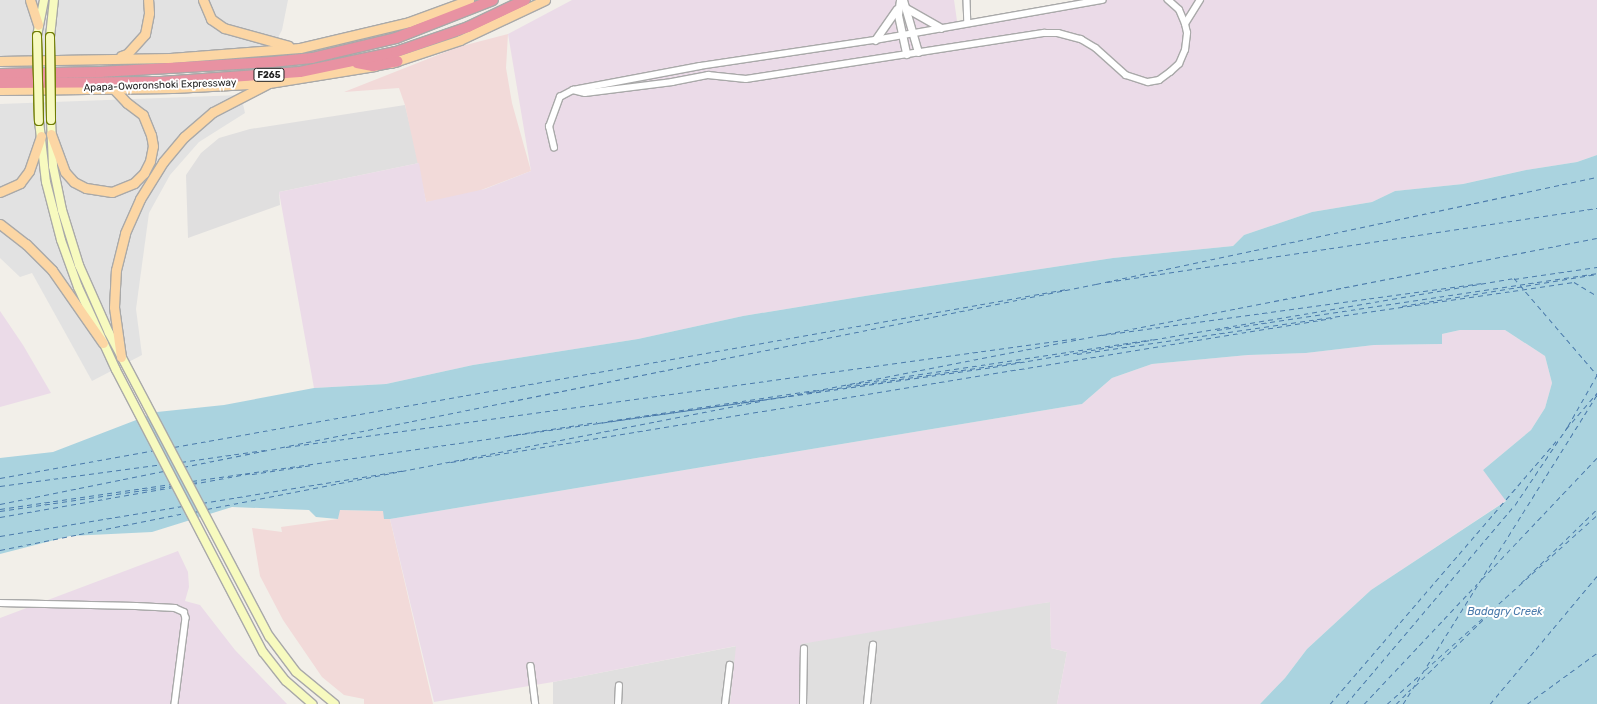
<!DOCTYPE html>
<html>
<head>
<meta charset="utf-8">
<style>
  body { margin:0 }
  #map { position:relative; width:1597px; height:704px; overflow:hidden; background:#f2efe9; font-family:Rubik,sans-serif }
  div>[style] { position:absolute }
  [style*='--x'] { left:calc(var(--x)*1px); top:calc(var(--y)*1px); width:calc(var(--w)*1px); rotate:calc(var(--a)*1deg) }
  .residential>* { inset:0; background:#e0dfdf }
  .commercial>* { inset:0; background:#f2dad9 }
  .industrial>* { inset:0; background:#ebdbe8 }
  .parking>* { inset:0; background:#e2e2e2 }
  .water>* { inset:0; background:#aad3df }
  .ferry>* { height:1px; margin-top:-0.5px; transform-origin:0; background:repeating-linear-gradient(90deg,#4a7aab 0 5px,transparent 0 9px) }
  .roads { filter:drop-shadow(1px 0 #a9a9a9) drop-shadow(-1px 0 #a9a9a9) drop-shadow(0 1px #a9a9a9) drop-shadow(0 -1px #a9a9a9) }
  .minor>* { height:5.5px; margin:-2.75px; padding:0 2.75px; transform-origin:2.75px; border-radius:2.75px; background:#fff }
  .tertiary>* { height:7px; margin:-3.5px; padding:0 3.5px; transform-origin:3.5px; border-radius:3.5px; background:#fff }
  .secondary>* { height:8px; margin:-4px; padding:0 4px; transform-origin:4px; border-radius:4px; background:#f7fabf }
  .primary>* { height:9px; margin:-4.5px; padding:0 4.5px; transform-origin:4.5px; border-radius:4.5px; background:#fcd6a4 }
  .motorway>* { height:10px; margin:-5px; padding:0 5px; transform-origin:5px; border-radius:5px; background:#e892a2 }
  .bridges { filter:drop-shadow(1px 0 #707d05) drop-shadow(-1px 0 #707d05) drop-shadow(0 1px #707d05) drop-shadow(0 -1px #707d05) }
  .secondary-bridge>* { height:8px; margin:-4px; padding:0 4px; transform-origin:4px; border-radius:4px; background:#f7fabf }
  span { translate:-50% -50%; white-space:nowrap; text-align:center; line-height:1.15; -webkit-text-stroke:4px #fff; paint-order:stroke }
  .shield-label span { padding:1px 3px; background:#fff; border:1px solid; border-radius:3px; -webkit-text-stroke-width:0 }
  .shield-label { font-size:9px; color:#222; font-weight:700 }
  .street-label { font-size:10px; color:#222 }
  .water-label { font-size:11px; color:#4a7aab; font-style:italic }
</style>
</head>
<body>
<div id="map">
  <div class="residential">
    <i style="clip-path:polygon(405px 105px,419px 163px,279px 192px,280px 205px,188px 238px,186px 175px,201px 153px,219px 138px,250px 129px)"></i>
    <i style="clip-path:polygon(1050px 602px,1051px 648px,1067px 652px,1057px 704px,805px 704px,800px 644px,924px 618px)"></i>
    <i style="clip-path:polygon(737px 646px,730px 704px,553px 704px,553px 682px)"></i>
  </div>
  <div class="commercial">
    <i style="clip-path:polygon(508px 34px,506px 68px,512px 103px,531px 171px,463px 197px,426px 202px,405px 105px,399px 88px,344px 92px,458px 47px)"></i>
    <i style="clip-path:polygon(339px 510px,384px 511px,384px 519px,390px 519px,433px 704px,364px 704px,364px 699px,344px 695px,322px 677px,283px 620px,260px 576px,252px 528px,282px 532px,281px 527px,338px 519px)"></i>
  </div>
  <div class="industrial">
    <i style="clip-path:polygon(572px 0,954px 0,958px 28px,1076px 0,1597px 0,1597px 155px,1577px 162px,1526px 170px,1463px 184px,1395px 191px,1372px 202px,1312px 212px,1244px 235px,1233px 246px,1113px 258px,865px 296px,743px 316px,638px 339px,473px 365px,386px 384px,314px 388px,279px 192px,419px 163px,426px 202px,485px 189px,531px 171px,508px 34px)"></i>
    <i style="clip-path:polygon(0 311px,23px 345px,51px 393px,0 407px)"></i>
    <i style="clip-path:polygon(1460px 330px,1505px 330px,1545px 356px,1552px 383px,1545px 408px,1531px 430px,1483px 470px,1507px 500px,1371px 590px,1307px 649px,1285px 678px,1260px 704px,1057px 704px,1067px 652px,1051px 648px,1050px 602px,801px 644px,805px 704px,730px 704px,736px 646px,553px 682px,434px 702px,390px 519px,1082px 404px,1112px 378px,1152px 364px,1248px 355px,1306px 353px,1374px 345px,1442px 344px,1442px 334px)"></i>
    <i style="clip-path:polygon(178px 551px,188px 572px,189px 587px,185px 601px,200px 605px,235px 650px,287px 704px,0 704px,0 618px)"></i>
  </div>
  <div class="parking">
    <i style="clip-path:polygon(0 0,288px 0,282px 30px,273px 47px,204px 54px,0 59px)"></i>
    <i style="clip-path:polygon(241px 95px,245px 113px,199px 142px,170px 175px,149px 213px,136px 309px,142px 355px,92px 381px,32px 273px,20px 277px,0 258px,0 104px)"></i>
  </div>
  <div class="water">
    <i style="clip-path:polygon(1597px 155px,1597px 704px,1260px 704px,1285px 678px,1307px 649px,1371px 590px,1506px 501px,1483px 470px,1531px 430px,1545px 408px,1552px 383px,1545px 356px,1505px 330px,1460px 330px,1442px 334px,1442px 344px,1374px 345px,1306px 353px,1248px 355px,1152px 364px,1112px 378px,1082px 404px,390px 519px,384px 519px,383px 511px,340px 510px,338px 519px,316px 517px,309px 510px,232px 507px,152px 532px,70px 536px,0 554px,0 458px,53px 452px,157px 412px,224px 405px,314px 388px,386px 384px,473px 365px,638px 339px,743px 316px,865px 296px,1113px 258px,1233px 246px,1244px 235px,1312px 212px,1372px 202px,1395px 191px,1463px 184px,1526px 170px,1577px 162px)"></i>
  </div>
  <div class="ferry">
    <i style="--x:1514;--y:279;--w:84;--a:-8.2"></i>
    <i style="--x:1107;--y:282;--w:496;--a:-8.6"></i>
    <i style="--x:1402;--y:306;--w:198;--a:-9.3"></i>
    <i style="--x:1217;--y:330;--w:384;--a:-8.5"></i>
    <i style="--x:1102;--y:335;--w:384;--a:-7.8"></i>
    <i style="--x:1077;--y:354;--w:502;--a:-8.24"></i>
    <i style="--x:1574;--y:282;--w:27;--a:31"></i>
    <i style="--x:847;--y:385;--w:309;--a:-8.5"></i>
    <i style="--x:810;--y:392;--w:216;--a:-8.2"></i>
    <i style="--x:788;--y:396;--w:824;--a:-11.05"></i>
    <i style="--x:608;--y:421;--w:210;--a:-8.5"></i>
    <i style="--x:598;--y:423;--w:191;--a:-8.1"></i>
    <i style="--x:1566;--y:429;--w:48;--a:-49.3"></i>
    <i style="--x:507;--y:436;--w:91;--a:-8.8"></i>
    <i style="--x:174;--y:447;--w:907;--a:-10.03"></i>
    <i style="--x:286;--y:447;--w:800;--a:-7.83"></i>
    <i style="--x:181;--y:462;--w:85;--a:-8.1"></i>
    <i style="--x:451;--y:462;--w:893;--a:-9.28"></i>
    <i style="--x:183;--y:467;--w:931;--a:-11.33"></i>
    <i style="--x:1096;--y:284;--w:512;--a:-12.06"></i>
    <i style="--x:252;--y:474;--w:61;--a:-8.5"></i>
    <i style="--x:0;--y:478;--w:158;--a:-10.2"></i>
    <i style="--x:192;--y:481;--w:809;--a:-8.1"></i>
    <i style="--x:993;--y:367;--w:529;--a:-9.69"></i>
    <i style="--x:1514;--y:278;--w:128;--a:49.4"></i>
    <i style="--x:192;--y:483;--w:7;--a:-8"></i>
    <i style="--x:192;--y:484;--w:61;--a:-10.4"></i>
    <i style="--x:0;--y:486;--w:163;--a:-7.7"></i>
    <i style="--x:202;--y:503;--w:207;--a:-9.2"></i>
    <i style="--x:0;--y:504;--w:167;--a:-11.4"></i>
    <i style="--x:0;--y:509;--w:173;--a:-8.3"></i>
    <i style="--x:207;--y:509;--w:564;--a:-11.03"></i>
    <i style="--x:0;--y:511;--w:173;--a:-8.3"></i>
    <i style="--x:193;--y:512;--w:7;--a:-8"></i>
    <i style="--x:0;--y:517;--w:176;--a:-9.8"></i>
    <i style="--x:0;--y:536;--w:185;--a:-9.3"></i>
    <i style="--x:0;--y:550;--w:190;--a:-11.3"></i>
    <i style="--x:1482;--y:579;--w:167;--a:-46.5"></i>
    <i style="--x:1521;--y:583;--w:106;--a:-44.2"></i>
    <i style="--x:1425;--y:670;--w:232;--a:-42"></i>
    <i style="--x:1415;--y:686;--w:113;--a:-44.3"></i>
    <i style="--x:1330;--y:704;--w:351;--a:-49.3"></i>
    <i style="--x:1346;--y:704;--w:261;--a:-49.7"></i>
    <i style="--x:1515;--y:505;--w:95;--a:-56.1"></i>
    <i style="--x:1568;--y:426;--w:59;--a:-60.4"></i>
    <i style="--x:1364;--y:704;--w:165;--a:-46.7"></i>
    <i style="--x:1387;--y:704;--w:45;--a:-41.4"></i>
    <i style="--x:1396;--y:704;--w:21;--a:-45"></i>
    <i style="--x:1403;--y:704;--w:365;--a:-57.9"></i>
    <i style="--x:1490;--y:704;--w:167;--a:-50.1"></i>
    <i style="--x:1527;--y:704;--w:87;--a:-36.1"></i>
  </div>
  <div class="roads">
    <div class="minor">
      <i style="--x:967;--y:0;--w:23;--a:88"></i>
      <i style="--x:1185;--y:24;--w:28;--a:-58"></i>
      <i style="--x:573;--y:90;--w:12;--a:14"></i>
      <i style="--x:585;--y:93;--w:88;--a:-7.2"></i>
      <i style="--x:672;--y:82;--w:37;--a:-11"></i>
      <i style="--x:708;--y:75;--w:38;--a:6"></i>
      <i style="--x:746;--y:79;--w:302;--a:-8.8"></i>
      <i style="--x:1044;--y:33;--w:14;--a:0"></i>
      <i style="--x:1058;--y:33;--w:24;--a:15"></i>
      <i style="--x:1081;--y:39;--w:17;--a:31"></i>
      <i style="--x:1096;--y:48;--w:40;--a:42"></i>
      <i style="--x:1126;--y:75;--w:23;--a:18"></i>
      <i style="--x:1148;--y:82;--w:11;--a:-10"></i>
      <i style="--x:1159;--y:80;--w:14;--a:-36"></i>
      <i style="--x:1170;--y:72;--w:12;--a:-42"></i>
      <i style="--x:1179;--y:64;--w:15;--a:-67"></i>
      <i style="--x:1185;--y:50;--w:17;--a:-83"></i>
      <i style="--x:1187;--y:33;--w:9;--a:-103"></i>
      <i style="--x:1185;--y:24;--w:15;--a:-113"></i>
      <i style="--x:1179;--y:10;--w:15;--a:-138"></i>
      <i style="--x:554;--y:148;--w:22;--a:-103"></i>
      <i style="--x:549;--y:127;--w:32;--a:-70"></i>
      <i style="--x:560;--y:97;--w:15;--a:-28"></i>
      <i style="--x:573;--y:90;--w:129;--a:-10.7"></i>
      <i style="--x:700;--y:66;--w:177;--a:-8.5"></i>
      <i style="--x:875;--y:40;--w:231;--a:-10"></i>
      <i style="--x:0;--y:603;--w:136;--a:1.3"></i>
      <i style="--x:136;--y:606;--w:39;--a:3"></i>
      <i style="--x:175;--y:608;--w:10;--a:24"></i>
      <i style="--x:184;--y:612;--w:6;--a:72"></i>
      <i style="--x:186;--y:618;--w:87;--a:97.3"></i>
      <i style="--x:531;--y:666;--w:38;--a:83"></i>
      <i style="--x:618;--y:704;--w:18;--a:-87"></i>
      <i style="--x:725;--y:704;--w:39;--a:-83"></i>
      <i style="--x:803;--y:704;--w:55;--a:-89"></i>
      <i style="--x:867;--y:704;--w:59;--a:-84.2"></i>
    </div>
    <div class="tertiary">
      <i style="--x:900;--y:0;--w:15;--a:98"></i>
      <i style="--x:898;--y:15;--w:40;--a:78"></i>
      <i style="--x:903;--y:0;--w:54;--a:73.9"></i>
      <i style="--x:906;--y:8;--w:40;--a:29.7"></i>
      <i style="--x:875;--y:40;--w:38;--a:-55"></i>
    </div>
    <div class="secondary">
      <i style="--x:37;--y:36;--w:37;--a:-79"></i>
      <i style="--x:50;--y:37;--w:37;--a:-84"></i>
      <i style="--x:51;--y:120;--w:46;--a:87.5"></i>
      <i style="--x:53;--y:166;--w:45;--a:78.4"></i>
      <i style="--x:62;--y:210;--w:58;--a:72.8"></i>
      <i style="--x:79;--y:265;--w:74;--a:66.2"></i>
      <i style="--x:109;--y:333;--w:343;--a:62.2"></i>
      <i style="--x:269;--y:636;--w:45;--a:53.1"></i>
      <i style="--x:296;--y:672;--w:50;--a:39.4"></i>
      <i style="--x:39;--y:121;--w:61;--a:83.5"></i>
      <i style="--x:46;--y:182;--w:60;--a:75.5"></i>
      <i style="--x:61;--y:240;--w:50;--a:70.1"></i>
      <i style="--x:78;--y:287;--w:91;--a:65.4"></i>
      <i style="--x:116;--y:370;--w:318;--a:62.5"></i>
      <i style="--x:263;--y:652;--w:37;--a:52"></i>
      <i style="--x:286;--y:681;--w:35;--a:41"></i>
    </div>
    <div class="primary">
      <i style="--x:30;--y:0;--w:26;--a:72"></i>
      <i style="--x:203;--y:0;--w:21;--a:67"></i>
      <i style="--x:211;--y:19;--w:16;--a:35"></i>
      <i style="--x:224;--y:28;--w:67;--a:15.5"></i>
      <i style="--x:121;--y:56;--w:6;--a:-18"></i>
      <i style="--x:127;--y:54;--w:27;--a:-48"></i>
      <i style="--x:145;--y:34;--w:21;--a:-79"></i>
      <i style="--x:149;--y:13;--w:13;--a:-94"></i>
      <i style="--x:0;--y:61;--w:170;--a:-1"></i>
      <i style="--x:170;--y:58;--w:130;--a:-4.4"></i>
      <i style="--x:300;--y:48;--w:112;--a:-13.4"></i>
      <i style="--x:409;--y:22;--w:64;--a:-20.1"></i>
      <i style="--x:391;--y:63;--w:73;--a:-18.4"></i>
      <i style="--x:460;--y:40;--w:94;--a:-25.2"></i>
      <i style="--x:0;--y:90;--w:173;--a:-0.7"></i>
      <i style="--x:173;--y:88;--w:96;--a:-3"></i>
      <i style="--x:269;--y:83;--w:107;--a:-9.1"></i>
      <i style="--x:51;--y:134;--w:40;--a:69.8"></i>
      <i style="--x:65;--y:172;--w:13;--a:48"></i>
      <i style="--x:74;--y:182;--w:13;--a:27"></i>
      <i style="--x:86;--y:188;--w:26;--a:9"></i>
      <i style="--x:112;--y:192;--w:24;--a:-22"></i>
      <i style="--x:134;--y:183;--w:14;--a:-45"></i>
      <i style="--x:144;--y:173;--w:13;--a:-63"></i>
      <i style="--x:150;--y:161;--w:15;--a:-79"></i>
      <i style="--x:153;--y:146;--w:11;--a:-100"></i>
      <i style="--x:151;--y:135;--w:22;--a:-112"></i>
      <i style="--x:143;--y:115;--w:20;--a:-143"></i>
      <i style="--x:127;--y:103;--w:21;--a:-133"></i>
      <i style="--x:0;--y:192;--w:22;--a:-24"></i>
      <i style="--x:20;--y:183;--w:15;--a:-53"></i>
      <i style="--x:29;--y:171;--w:37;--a:-71"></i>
      <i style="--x:0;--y:224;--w:33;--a:38"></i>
      <i style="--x:26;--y:244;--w:37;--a:45"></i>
      <i style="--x:52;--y:270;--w:89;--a:55.1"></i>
      <i style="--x:121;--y:357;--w:50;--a:-98"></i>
      <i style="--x:114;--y:307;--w:37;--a:-87"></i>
      <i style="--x:116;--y:270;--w:38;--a:-76"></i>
      <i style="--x:125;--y:233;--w:37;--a:-66"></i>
      <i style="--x:140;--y:199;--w:44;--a:-58.1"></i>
      <i style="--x:163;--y:162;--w:33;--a:-50"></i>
      <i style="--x:184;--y:137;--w:38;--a:-41"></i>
      <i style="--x:213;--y:112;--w:61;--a:-27.4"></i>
    </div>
    <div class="motorway">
      <i style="--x:357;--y:63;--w:16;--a:11"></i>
      <i style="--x:373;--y:66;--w:25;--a:-11"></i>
      <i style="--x:0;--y:74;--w:100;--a:-1.1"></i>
      <i style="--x:100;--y:72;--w:172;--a:-3.3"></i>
      <i style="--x:272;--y:62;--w:40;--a:-5.7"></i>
      <i style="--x:312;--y:58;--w:86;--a:-13.4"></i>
      <i style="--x:396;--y:38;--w:104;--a:-21.4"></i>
      <i style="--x:0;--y:83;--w:161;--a:-0.4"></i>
      <i style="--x:161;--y:82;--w:139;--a:-4.1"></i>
      <i style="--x:300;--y:72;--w:98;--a:-11.8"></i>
      <i style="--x:396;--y:52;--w:76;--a:-19.1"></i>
      <i style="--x:468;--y:27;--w:63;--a:-25.3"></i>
    </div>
  </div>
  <div class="bridges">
    <div class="secondary-bridge">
      <i style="--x:37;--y:36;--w:85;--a:88.7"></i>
      <i style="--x:50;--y:37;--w:83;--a:89.3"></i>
    </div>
  </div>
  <div class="shield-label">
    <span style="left:269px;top:75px">F265</span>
  </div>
  <div class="street-label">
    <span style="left:160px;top:86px;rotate:-2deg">Apapa-Oworonshoki Expressway</span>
  </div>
  <div class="water-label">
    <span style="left:1505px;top:612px">Badagry Creek</span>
  </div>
</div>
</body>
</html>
